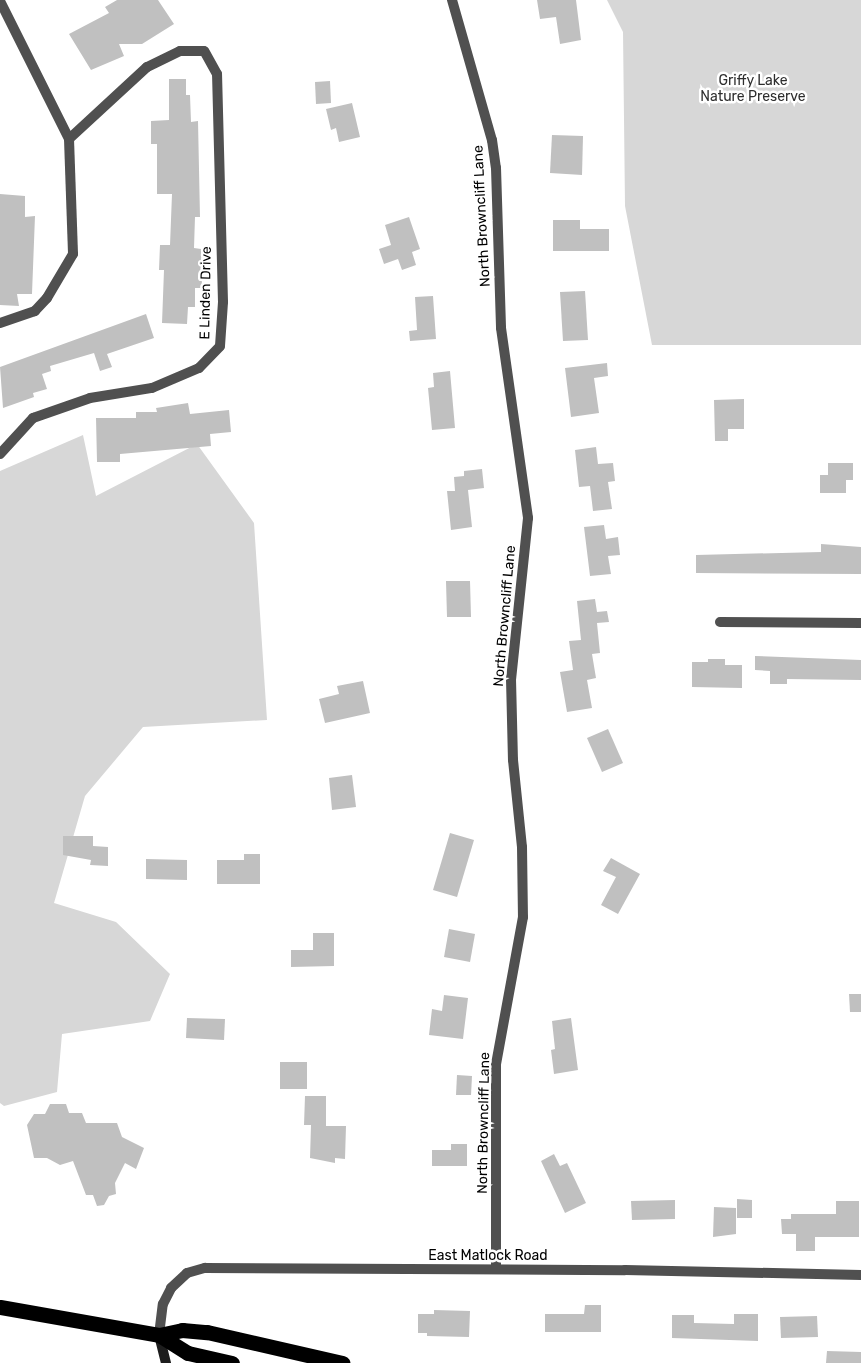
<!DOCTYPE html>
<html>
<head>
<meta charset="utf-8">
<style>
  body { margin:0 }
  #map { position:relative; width:861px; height:1363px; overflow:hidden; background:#fff; font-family:Rubik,sans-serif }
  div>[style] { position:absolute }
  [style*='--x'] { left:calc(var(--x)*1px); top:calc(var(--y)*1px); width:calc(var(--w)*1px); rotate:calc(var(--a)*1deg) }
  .green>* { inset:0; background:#d7d7d7 }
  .building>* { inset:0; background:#c0c0c0 }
  .street>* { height:10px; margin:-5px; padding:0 5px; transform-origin:5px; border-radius:5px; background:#505050 }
  .secondary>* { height:10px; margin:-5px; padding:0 5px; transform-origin:5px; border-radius:5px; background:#1d1d1d }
  .highway>* { height:15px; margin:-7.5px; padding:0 7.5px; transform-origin:7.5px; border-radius:7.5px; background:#000 }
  span { translate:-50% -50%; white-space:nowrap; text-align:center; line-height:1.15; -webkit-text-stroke:5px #fff; paint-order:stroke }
  .park-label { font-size:14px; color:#2e2e2e }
  .street-label { font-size:14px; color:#000 }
</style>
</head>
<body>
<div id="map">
  <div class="green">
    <i style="clip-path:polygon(607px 0,861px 0,861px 345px,652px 345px,625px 206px,623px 32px)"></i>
    <i style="clip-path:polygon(83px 435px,96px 496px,197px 444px,254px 523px,267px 720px,143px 727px,85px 796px,54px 903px,116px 922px,170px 974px,150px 1021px,62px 1034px,57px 1092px,4px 1106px,0 1103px,0 471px)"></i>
  </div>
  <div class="building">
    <i style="clip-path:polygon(117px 0,158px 0,174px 24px,142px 44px,119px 44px,124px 56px,91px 70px,69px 34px,109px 13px,105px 7px)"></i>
    <i style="clip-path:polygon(537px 0,576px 0,581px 40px,560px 44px,556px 17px,540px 19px)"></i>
    <i style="clip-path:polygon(169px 79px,186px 79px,186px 95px,190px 95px,191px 122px,198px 121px,200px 217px,195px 217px,194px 248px,201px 249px,202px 288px,195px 288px,195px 307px,188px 307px,187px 324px,162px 323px,164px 270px,159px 270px,160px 245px,170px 245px,172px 194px,157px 194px,157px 144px,151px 144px,151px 121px,169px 120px)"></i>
    <i style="clip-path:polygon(330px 81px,331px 103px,316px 104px,315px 82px)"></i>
    <i style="clip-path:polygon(352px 103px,360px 137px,339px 142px,336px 128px,331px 130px,326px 109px)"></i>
    <i style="clip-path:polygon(552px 135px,583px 136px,582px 175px,550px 173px)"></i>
    <i style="clip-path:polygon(0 194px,25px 196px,25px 217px,35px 216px,32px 294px,17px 294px,19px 306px,0 305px)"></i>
    <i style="clip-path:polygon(409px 217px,420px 249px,412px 252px,416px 265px,402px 270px,398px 259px,384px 264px,379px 249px,391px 245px,385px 225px)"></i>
    <i style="clip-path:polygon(553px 220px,580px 220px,580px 229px,609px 229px,609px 251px,553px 251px)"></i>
    <i style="clip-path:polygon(585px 291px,588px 340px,563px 341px,560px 292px)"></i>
    <i style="clip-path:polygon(433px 296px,436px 339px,410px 341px,409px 331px,417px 330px,415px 297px)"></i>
    <i style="clip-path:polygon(146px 314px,154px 338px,107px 354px,112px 367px,100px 371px,94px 353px,50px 366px,51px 371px,42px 374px,47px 389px,33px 393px,34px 397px,3px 408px,0 367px)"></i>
    <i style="clip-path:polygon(607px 363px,608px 376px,594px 378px,599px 413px,571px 417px,565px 368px)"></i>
    <i style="clip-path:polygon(450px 371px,455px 428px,432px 430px,428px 388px,434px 387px,433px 373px)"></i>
    <i style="clip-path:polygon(744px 399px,744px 429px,728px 429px,728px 441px,715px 441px,714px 400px)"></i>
    <i style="clip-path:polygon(188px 403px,190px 414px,229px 410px,231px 432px,210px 434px,211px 446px,120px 454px,120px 462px,97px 462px,96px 418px,136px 418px,136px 412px,157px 412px,156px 408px)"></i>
    <i style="clip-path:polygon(596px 447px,598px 464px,613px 463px,615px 481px,608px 482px,612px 509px,593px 511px,590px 486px,579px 487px,575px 450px)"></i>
    <i style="clip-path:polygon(828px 463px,853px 463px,853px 480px,846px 480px,846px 493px,820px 493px,820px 475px,828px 475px)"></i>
    <i style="clip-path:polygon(482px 469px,484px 488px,468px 490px,472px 527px,451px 530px,447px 491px,455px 491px,454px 477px,464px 476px,464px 471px)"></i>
    <i style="clip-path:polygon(604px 525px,606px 539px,618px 537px,620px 555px,608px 556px,611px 574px,590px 576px,584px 527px)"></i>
    <i style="clip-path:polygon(821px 544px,861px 547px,861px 574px,696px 573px,696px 555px,821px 552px)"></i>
    <i style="clip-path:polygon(446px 581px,470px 581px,471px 617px,447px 617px)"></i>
    <i style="clip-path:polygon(595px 599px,597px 612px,607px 611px,609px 622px,597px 623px,600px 653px,592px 654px,596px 678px,587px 680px,592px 708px,567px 712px,560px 672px,573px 670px,569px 641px,581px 640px,577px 601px)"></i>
    <i style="clip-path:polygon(755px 656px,861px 660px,861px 680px,787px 679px,787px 684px,770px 684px,770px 671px,755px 670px)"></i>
    <i style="clip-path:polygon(708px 659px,725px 659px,725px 665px,742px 665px,742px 688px,692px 687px,692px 662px,708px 662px)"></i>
    <i style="clip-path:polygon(363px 681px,370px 713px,325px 723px,319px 699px,339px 694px,337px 686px)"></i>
    <i style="clip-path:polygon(608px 729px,623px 763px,602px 772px,587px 738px)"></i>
    <i style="clip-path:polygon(352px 775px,356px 807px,332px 810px,329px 778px)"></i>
    <i style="clip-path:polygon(450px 833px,474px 840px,457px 897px,433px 890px)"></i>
    <i style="clip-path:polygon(63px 836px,93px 836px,93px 846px,108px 847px,108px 866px,90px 865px,91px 860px,63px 855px)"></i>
    <i style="clip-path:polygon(244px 854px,260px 854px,260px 884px,217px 884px,217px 860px,244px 860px)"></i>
    <i style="clip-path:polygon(611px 858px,640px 874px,618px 914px,601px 905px,616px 877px,603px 871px)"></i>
    <i style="clip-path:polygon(146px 859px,187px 860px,187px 880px,146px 879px)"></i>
    <i style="clip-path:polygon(449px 929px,475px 934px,470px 962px,444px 957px)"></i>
    <i style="clip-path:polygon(313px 933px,334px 933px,334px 966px,291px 967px,291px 950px,313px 950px)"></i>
    <i style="clip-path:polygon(849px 994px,861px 994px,861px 1012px,850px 1012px)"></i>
    <i style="clip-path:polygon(444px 995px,468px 998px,463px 1039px,429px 1035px,432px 1009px,442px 1011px)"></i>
    <i style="clip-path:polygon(187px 1018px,225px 1019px,224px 1040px,186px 1038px)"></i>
    <i style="clip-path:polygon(571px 1018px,578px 1070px,554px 1074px,551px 1050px,555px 1049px,552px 1021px)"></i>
    <i style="clip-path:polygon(280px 1062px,307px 1062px,307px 1089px,280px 1089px)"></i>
    <i style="clip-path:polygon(457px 1075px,472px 1076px,471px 1095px,456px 1095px)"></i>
    <i style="clip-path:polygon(305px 1096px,326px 1096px,326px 1126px,346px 1126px,345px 1159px,335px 1158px,335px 1163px,310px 1158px,311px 1125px,304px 1125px)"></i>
    <i style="clip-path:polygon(50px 1104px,66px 1104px,69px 1113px,82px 1113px,86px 1123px,117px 1123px,122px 1137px,144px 1148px,136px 1169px,125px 1163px,115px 1183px,116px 1194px,109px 1196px,104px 1205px,97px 1206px,93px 1195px,86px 1195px,73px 1161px,60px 1165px,47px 1158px,34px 1158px,27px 1125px,34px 1114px,45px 1114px)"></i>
    <i style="clip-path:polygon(451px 1144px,467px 1144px,467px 1166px,432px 1166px,432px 1150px,451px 1150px)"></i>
    <i style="clip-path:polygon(554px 1154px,560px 1166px,567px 1163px,586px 1203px,565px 1213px,541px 1161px)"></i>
    <i style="clip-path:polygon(737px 1199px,752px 1200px,752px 1218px,737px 1218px)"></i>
    <i style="clip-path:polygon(675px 1200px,675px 1219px,632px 1220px,631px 1201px)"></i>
    <i style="clip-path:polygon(836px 1201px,859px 1201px,859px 1237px,815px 1237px,815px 1251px,796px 1251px,796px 1234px,782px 1234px,781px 1219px,791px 1219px,791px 1214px,836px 1214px)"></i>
    <i style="clip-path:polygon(714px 1207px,736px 1208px,736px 1234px,713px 1237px)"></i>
    <i style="clip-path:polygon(585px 1305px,601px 1305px,601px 1332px,545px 1332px,545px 1314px,584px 1314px)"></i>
    <i style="clip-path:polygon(434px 1310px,470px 1311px,469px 1337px,427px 1336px,427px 1333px,418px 1333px,418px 1314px,434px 1314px)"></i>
    <i style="clip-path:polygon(734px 1314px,758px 1314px,758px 1341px,672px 1338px,672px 1315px,694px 1315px,694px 1323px,734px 1324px)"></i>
    <i style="clip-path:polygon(817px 1316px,818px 1337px,781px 1338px,780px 1317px)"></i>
    <i style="clip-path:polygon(827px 1351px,861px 1352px,861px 1363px,826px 1363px)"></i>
  </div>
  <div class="street">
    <i style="--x:452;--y:0;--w:146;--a:74.1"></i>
    <i style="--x:492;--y:140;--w:28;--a:82"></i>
    <i style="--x:496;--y:168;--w:160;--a:88.2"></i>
    <i style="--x:501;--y:328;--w:192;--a:81.9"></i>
    <i style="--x:528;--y:518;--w:162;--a:96"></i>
    <i style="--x:511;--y:679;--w:81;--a:88.6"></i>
    <i style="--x:513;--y:760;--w:87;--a:84.1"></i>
    <i style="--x:522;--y:847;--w:70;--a:89.2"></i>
    <i style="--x:523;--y:917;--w:149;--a:100.4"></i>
    <i style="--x:496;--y:1064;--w:205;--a:90"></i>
    <i style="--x:0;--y:1;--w:154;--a:63.4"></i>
    <i style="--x:69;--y:139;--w:115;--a:88"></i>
    <i style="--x:73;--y:254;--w:51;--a:120.6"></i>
    <i style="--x:47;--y:298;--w:18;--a:133"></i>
    <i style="--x:35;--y:311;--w:37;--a:161"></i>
    <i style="--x:0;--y:454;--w:49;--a:-47.5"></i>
    <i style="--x:33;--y:418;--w:60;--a:-19.3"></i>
    <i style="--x:90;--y:398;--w:63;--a:-9.2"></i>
    <i style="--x:152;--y:388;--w:51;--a:-23.1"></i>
    <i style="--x:199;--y:368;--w:30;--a:-46"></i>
    <i style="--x:220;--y:346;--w:44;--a:-86.1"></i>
    <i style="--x:223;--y:302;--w:228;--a:-91.5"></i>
    <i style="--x:217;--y:74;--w:26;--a:-119"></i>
    <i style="--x:204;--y:51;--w:24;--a:180"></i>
    <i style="--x:180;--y:51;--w:37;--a:154"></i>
    <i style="--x:147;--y:67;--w:106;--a:137.3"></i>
    <i style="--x:720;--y:622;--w:141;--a:0.4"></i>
    <i style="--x:159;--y:1335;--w:31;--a:-83"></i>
    <i style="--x:163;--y:1304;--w:18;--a:-63"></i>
    <i style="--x:171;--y:1288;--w:22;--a:-43"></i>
    <i style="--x:187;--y:1273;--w:19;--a:-16"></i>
    <i style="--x:205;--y:1268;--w:420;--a:0.3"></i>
    <i style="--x:625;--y:1270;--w:236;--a:1.2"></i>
  </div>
  <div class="secondary">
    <i style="--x:159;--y:1335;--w:29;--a:76"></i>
  </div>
  <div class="highway">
    <i style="--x:0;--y:1307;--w:161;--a:10"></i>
    <i style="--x:159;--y:1335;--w:24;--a:-12"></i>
    <i style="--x:182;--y:1330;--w:25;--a:5"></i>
    <i style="--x:207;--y:1332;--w:139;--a:12.9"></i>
    <i style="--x:159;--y:1335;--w:34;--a:32"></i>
    <i style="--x:188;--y:1353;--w:45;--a:12.8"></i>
  </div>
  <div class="park-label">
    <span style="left:753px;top:89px">Griffy Lake<br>Nature Preserve</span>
  </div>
  <div class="street-label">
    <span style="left:482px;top:216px;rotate:-93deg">North Browncliff Lane</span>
    <span style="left:206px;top:293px;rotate:-89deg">E Linden Drive</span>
    <span style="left:505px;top:616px;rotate:-85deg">North Browncliff Lane</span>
    <span style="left:484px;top:1123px;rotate:-89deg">North Browncliff Lane</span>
    <span style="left:488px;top:1256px">East Matlock Road</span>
  </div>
</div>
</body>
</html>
